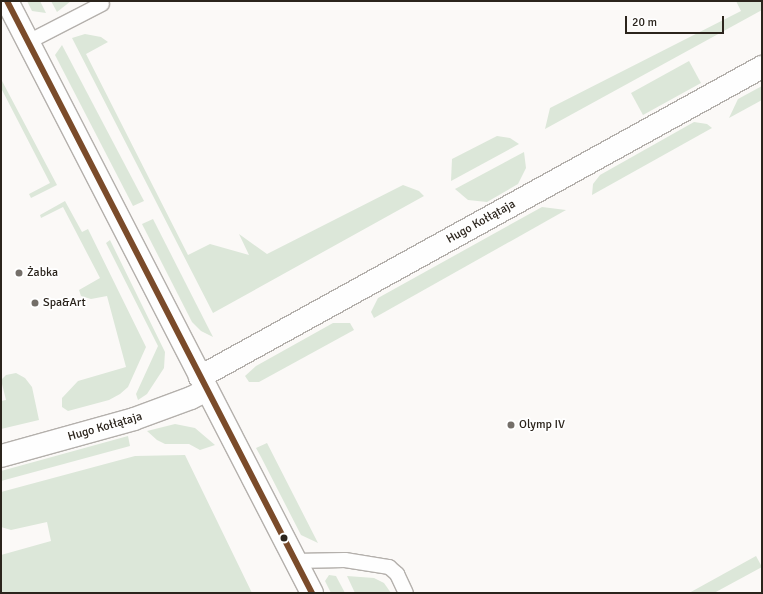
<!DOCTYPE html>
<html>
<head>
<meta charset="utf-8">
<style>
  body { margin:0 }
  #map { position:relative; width:763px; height:594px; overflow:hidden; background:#fbf9f7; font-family:Signika,sans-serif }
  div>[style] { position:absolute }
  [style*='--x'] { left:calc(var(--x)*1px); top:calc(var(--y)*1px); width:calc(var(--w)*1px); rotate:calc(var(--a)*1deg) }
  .green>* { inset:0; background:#dce7d9 }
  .roads { filter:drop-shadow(1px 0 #b4b0ac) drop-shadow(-1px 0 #b4b0ac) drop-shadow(0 1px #b4b0ac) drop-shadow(0 -1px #b4b0ac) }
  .lane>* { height:14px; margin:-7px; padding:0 7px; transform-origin:7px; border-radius:7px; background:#fefefe }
  .street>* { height:22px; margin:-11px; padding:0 11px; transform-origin:11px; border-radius:11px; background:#fefefe }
  .secondary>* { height:22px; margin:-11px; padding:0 11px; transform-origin:11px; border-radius:11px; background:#fefefe }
  .bus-1>* { height:6px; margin:-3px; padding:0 3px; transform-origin:3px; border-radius:3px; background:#7a4b2a }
  .dots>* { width:11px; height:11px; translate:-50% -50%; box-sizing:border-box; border:2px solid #fff; border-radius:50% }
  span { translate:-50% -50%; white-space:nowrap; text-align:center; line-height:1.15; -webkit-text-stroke:3.5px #fff; paint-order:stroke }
  .street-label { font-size:12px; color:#2b241c }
  .poi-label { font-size:12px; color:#2b241c }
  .left { translate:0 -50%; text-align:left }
  .frame { position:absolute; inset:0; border:2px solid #2b241c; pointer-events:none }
  .scale { position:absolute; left:625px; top:16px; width:99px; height:18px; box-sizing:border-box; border:2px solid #2b241c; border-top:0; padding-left:5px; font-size:12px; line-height:14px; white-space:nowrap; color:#2b241c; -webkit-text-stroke:3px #fff; paint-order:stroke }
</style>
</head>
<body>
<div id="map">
  <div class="green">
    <i style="clip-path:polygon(27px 1px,40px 1px,46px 13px,32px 11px)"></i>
    <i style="clip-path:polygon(51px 1px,71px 1px,57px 12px)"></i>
    <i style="clip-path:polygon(736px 1px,762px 1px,762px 10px,545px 129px,550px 108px,741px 11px)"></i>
    <i style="clip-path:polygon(85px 34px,101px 37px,108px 42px,86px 54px,188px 255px,210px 244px,249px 255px,239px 234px,267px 254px,403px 185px,419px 191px,424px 196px,213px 313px,72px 38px)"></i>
    <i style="clip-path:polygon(62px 45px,144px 201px,133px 206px,55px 55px)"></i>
    <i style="clip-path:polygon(689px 61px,701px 83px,643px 115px,631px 93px)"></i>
    <i style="clip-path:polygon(1px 79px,57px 185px,31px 198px,29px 194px,50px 183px,1px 88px)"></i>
    <i style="clip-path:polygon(762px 86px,762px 100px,729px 118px,738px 99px)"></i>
    <i style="clip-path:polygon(694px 122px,707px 124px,712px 128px,592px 195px,593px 184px,600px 175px)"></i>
    <i style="clip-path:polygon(497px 136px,510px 138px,519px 144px,451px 181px,452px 159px)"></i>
    <i style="clip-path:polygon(524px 152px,526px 168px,518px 184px,487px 202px,468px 200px,455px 189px)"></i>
    <i style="clip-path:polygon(65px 201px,82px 232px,88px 229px,146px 347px,128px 387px,120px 394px,109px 400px,68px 411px,62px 407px,62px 398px,78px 381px,126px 367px,107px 296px,91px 299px,81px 296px,79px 290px,100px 278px,63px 207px,41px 218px,40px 215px)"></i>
    <i style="clip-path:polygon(542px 207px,566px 210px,374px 318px,371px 312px,378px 298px)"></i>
    <i style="clip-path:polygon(153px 219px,213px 337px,201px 331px,192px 322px,142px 224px)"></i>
    <i style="clip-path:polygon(110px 240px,165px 352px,164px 368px,147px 394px,138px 400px,136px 394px,158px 346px,106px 243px)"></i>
    <i style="clip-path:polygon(333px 323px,350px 323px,354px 330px,259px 382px,249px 382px,245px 376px,256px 366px)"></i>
    <i style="clip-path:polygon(16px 373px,25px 378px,32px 387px,39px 420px,1px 429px,1px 401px,6px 400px,1px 380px,6px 375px)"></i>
    <i style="clip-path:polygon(175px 424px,195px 428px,215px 445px,200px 450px,189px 444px,165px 444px,157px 440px,147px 431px)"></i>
    <i style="clip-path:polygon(128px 436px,130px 446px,1px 481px,1px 471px)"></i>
    <i style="clip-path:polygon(267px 443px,318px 543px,301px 535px,261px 457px,256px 448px)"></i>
    <i style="clip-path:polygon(185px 455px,252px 593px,1px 593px,1px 555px,51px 541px,47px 522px,11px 530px,1px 527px,1px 492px,135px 456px)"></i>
    <i style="clip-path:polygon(756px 556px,762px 567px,714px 593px,689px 593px)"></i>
    <i style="clip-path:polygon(329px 575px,336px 576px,345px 593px,331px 593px,325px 581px)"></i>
    <i style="clip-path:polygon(347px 576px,374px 578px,384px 583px,391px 593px,355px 593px)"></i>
  </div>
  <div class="roads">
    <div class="lane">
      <i style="--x:28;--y:42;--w:83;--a:-27.2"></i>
      <i style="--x:295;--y:561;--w:50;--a:-1.1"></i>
      <i style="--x:345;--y:560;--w:45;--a:9"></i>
      <i style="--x:389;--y:567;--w:11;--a:41"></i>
      <i style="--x:397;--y:574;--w:21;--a:65"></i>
    </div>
    <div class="street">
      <i style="--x:200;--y:377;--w:642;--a:-28.88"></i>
      <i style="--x:1;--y:456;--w:138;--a:-15.5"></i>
      <i style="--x:134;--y:419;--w:61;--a:-20.2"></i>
      <i style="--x:191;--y:398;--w:18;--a:-27"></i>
    </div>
    <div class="secondary">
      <i style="--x:7;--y:1;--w:666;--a:62.74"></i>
    </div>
  </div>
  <div class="bus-1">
    <i style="--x:7;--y:1;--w:666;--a:62.74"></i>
  </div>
  <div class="dots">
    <i style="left:19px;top:273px;background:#746f69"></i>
    <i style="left:35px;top:303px;background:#746f69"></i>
    <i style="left:511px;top:425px;background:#746f69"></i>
    <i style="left:284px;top:538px;background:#2b241c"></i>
  </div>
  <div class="street-label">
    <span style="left:481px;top:222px;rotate:-29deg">Hugo Kołłątaja</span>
    <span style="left:105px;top:427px;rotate:-16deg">Hugo Kołłątaja</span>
  </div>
  <div class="poi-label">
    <span class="left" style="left:27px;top:273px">Żabka</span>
    <span class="left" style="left:43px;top:303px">Spa&amp;Art</span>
    <span class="left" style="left:519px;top:425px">Olymp IV</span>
  </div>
  <div class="frame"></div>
  <div class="scale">20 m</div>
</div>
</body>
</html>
